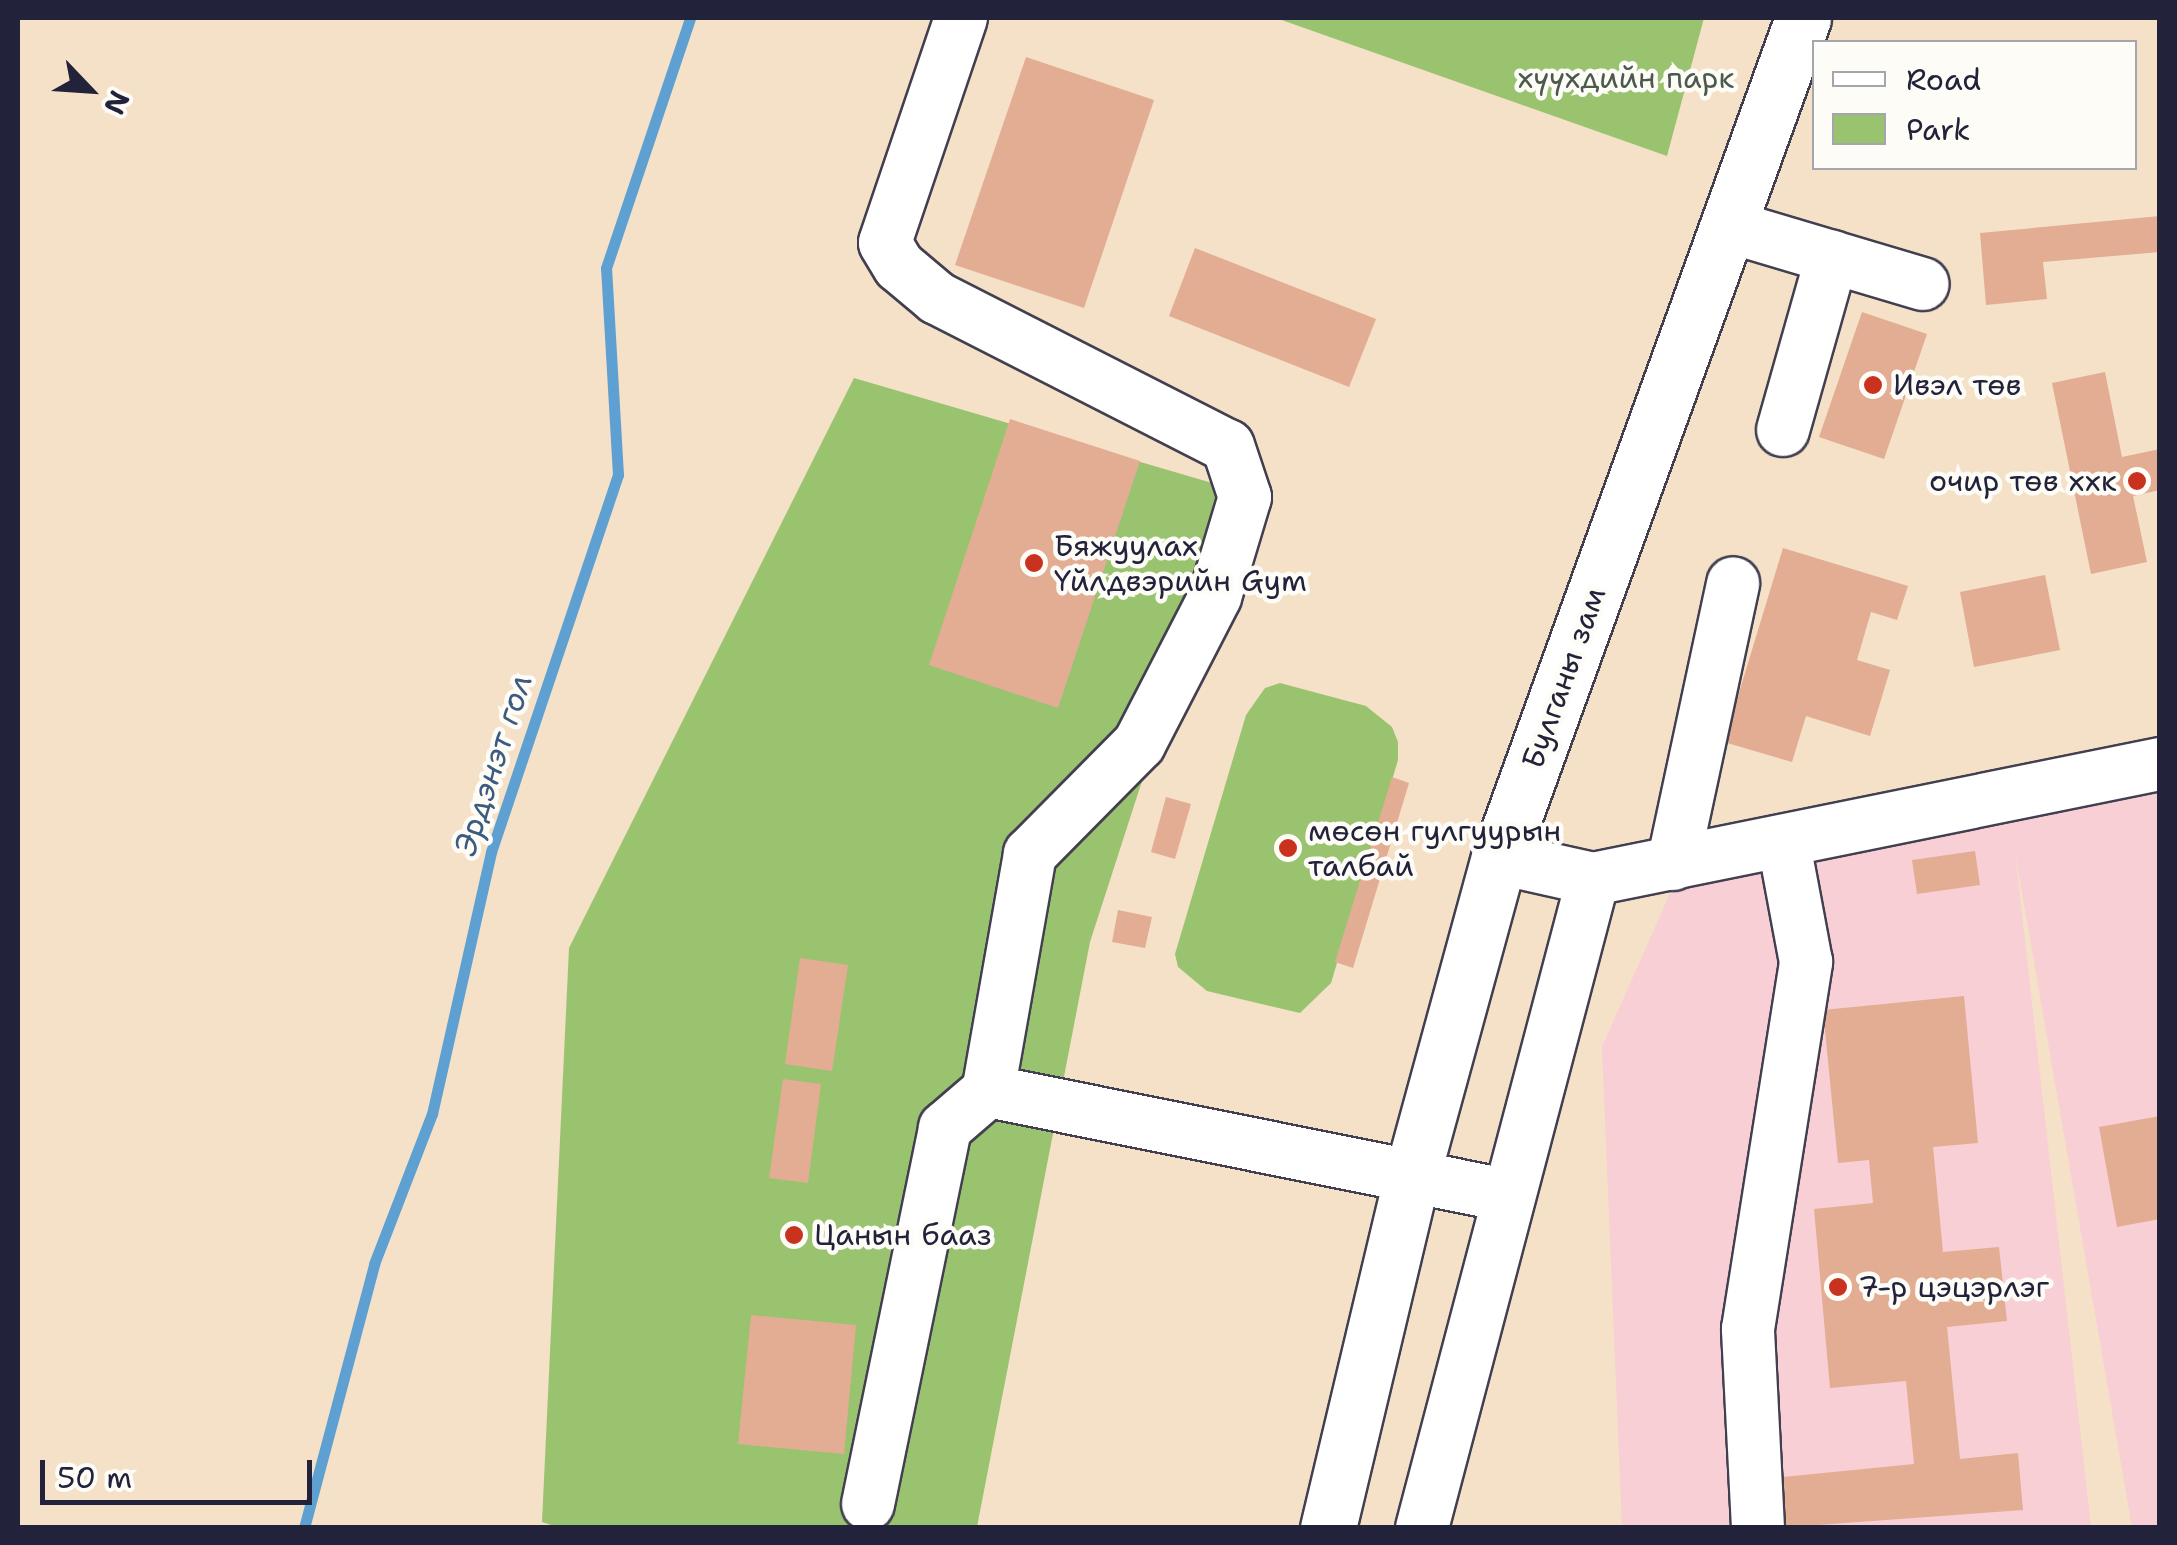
<!DOCTYPE html>
<html>
<head>
<meta charset="utf-8">
<style>
  body { margin:0 }
  #map { position:relative; width:2177px; height:1545px; overflow:hidden; background:#f4e1c7; font-family:"Shantell Sans",sans-serif }
  div>[style] { position:absolute }
  [style*='--x'] { left:calc(var(--x)*1px); top:calc(var(--y)*1px); width:calc(var(--w)*1px); rotate:calc(var(--a)*1deg) }
  .built>* { inset:0; background:#f7cfd4 }
  .green>* { inset:0; background:#9ac36f }
  .stream>* { height:11px; margin:-5.5px; padding:0 5.5px; transform-origin:5.5px; border-radius:5.5px; background:#5ea0d2 }
  .building>* { inset:0; background:#e2ad93 }
  .roads { filter:drop-shadow(2px 0 #423f50) drop-shadow(-2px 0 #423f50) drop-shadow(0 2px #423f50) drop-shadow(0 -2px #423f50) }
  .minor>* { height:52px; margin:-26px; padding:0 26px; transform-origin:26px; border-radius:26px; background:#fff }
  .highway>* { height:55px; margin:-27.5px; padding:0 27.5px; transform-origin:27.5px; border-radius:27.5px; background:#fff }
  .dots>* { width:28px; height:28px; translate:-50% -50%; box-sizing:border-box; border:5px solid #fdfcf7; border-radius:50% }
  span { translate:-50% -50%; white-space:nowrap; text-align:center; line-height:1.15; -webkit-text-stroke:9px #fdfcf7; paint-order:stroke }
  .park-label { font-size:30px; color:#4c5a4d }
  .poi-label { font-size:30px; color:#22223b }
  .left { translate:0 -50%; text-align:left }
  .right { translate:-100% -50%; text-align:right }
  .street-label { font-size:30px; color:#22223b }
  .water-label { font-size:32px; color:#3d5b7f; font-style:italic }
  .frame { position:absolute; inset:0; border:20px solid #22223b; pointer-events:none }
  .legend { position:absolute; left:1812px; top:40px; width:325px; height:130px; box-sizing:border-box; background:#fdfcf7; border:2px solid #a5a5ac; margin:0; padding:12px 18px; list-style:none; font-size:30px; color:#22223b }
  .legend li { display:flex; align-items:center; gap:20px; height:50px }
  .legend b { width:50px; border:2px solid #a5a5ac }
  .north { position:absolute; left:40px; top:40px; width:100px; height:100px; -webkit-text-stroke:8px #fdfcf7; paint-order:stroke; rotate:115deg; font-size:28px; font-weight:700; line-height:40px; text-align:center; color:#22223b }
  .north::after { content:''; display:block; margin:auto; width:35px; height:45px; background:#22223b; clip-path:polygon(50% 0,100% 100%,50% 72%,0 100%) }
  .scale { position:absolute; left:40px; top:1460px; width:272px; height:45px; box-sizing:border-box; border:5px solid #22223b; border-top:0; padding-left:12px; font-size:30px; line-height:35px; white-space:nowrap; color:#22223b; -webkit-text-stroke:8px #fdfcf7; paint-order:stroke }
</style>
</head>
<body>
<div id="map">
  <div class="built">
    <i style="clip-path:polygon(2159px 781px,2159px 1527px,2132px 1527px,2015px 852px,2091px 1527px,1622px 1527px,1602px 1047px,1671px 891px)"></i>
  </div>
  <div class="green">
    <i style="clip-path:polygon(1276px 18px,1704px 18px,1667px 156px)"></i>
    <i style="clip-path:polygon(854px 378px,1236px 490px,1090px 942px,977px 1527px,560px 1528px,542px 1522px,569px 948px)"></i>
    <i style="clip-path:polygon(1280px 683px,1366px 706px,1392px 727px,1398px 742px,1398px 760px,1331px 983px,1300px 1013px,1207px 991px,1178px 967px,1175px 954px,1246px 715px,1265px 688px)"></i>
  </div>
  <div class="stream">
    <i style="--x:304;--y:1528;--w:273;--a:-75.1"></i>
    <i style="--x:374;--y:1264;--w:161;--a:-68.9"></i>
    <i style="--x:432;--y:1114;--w:269;--a:-77.3"></i>
    <i style="--x:491;--y:852;--w:398;--a:-71.4"></i>
    <i style="--x:618;--y:475;--w:207;--a:-93.3"></i>
    <i style="--x:606;--y:268;--w:264;--a:-71.4"></i>
  </div>
  <div class="building">
    <i style="clip-path:polygon(1026px 57px,1154px 100px,1084px 308px,955px 265px)"></i>
    <i style="clip-path:polygon(2160px 216px,2160px 252px,2043px 262px,2047px 299px,1986px 305px,1980px 233px)"></i>
    <i style="clip-path:polygon(1195px 248px,1376px 319px,1349px 387px,1169px 316px)"></i>
    <i style="clip-path:polygon(1862px 312px,1927px 334px,1884px 459px,1819px 437px)"></i>
    <i style="clip-path:polygon(2105px 372px,2122px 457px,2160px 449px,2160px 490px,2133px 496px,2147px 562px,2091px 574px,2052px 383px)"></i>
    <i style="clip-path:polygon(1010px 419px,1140px 461px,1058px 708px,929px 665px)"></i>
    <i style="clip-path:polygon(1783px 548px,1908px 586px,1897px 620px,1871px 612px,1857px 660px,1890px 670px,1870px 736px,1806px 716px,1792px 762px,1724px 742px)"></i>
    <i style="clip-path:polygon(2045px 575px,2060px 650px,1974px 667px,1960px 592px)"></i>
    <i style="clip-path:polygon(1392px 777px,1409px 783px,1353px 968px,1335px 962px)"></i>
    <i style="clip-path:polygon(1166px 797px,1191px 804px,1175px 859px,1151px 852px)"></i>
    <i style="clip-path:polygon(1975px 851px,1980px 885px,1917px 894px,1912px 860px)"></i>
    <i style="clip-path:polygon(1118px 910px,1152px 917px,1145px 948px,1112px 942px)"></i>
    <i style="clip-path:polygon(800px 958px,848px 965px,832px 1071px,785px 1064px)"></i>
    <i style="clip-path:polygon(1964px 996px,1978px 1143px,1933px 1147px,1943px 1252px,1999px 1247px,2007px 1321px,1947px 1327px,1960px 1459px,2018px 1453px,2023px 1510px,1777px 1528px,1772px 1478px,1914px 1464px,1906px 1381px,1830px 1388px,1814px 1209px,1873px 1203px,1869px 1160px,1838px 1163px,1823px 1010px)"></i>
    <i style="clip-path:polygon(783px 1079px,821px 1084px,808px 1183px,769px 1178px)"></i>
    <i style="clip-path:polygon(2160px 1116px,2160px 1219px,2117px 1227px,2099px 1127px)"></i>
    <i style="clip-path:polygon(751px 1315px,856px 1325px,844px 1454px,738px 1444px)"></i>
  </div>
  <div class="roads">
    <div class="minor">
      <i style="--x:961;--y:18;--w:237;--a:108.7"></i>
      <i style="--x:885;--y:243;--w:27;--a:59"></i>
      <i style="--x:899;--y:266;--w:50;--a:40.1"></i>
      <i style="--x:937;--y:298;--w:326;--a:27"></i>
      <i style="--x:1228;--y:446;--w:54;--a:71.6"></i>
      <i style="--x:1245;--y:497;--w:104;--a:106.7"></i>
      <i style="--x:1215;--y:597;--w:165;--a:117.3"></i>
      <i style="--x:1139;--y:744;--w:155;--a:134.7"></i>
      <i style="--x:1030;--y:854;--w:241;--a:100"></i>
      <i style="--x:988;--y:1091;--w:527;--a:11.37"></i>
      <i style="--x:1728;--y:226;--w:203;--a:16.6"></i>
      <i style="--x:1783;--y:430;--w:180;--a:-74.2"></i>
      <i style="--x:1499;--y:858;--w:96;--a:12.6"></i>
      <i style="--x:1593;--y:879;--w:579;--a:-11.47"></i>
      <i style="--x:1673;--y:864;--w:287;--a:-77.9"></i>
      <i style="--x:868;--y:1504;--w:384;--a:-78.4"></i>
      <i style="--x:945;--y:1128;--w:57;--a:-40.7"></i>
      <i style="--x:1422;--y:1528;--w:671;--a:-75.24"></i>
      <i style="--x:1758;--y:1528;--w:199;--a:-92.9"></i>
      <i style="--x:1748;--y:1329;--w:372;--a:-81"></i>
      <i style="--x:1806;--y:962;--w:120;--a:-100.6"></i>
    </div>
    <div class="highway">
      <i style="--x:1328;--y:1528;--w:359;--a:-76.6"></i>
      <i style="--x:1411;--y:1179;--w:333;--a:-74.7"></i>
      <i style="--x:1499;--y:858;--w:893;--a:-70.1"></i>
    </div>
  </div>
  <div class="dots">
    <i style="left:1873px;top:385px;background:#c8321e"></i>
    <i style="left:2137px;top:481px;background:#c8321e"></i>
    <i style="left:1034px;top:563px;background:#c8321e"></i>
    <i style="left:1288px;top:848px;background:#c8321e"></i>
    <i style="left:794px;top:1235px;background:#c8321e"></i>
    <i style="left:1838px;top:1287px;background:#c8321e"></i>
  </div>
  <div class="park-label">
    <span style="left:1626px;top:78px">хүүхдийн парк</span>
  </div>
  <div class="poi-label">
    <span class="left" style="left:1893px;top:385px">Ивэл төв</span>
    <span class="right" style="left:2117px;top:481px">очир төв ххк</span>
    <span class="left" style="left:1054px;top:563px">Бяжуулах<br>Үйлдвэрийн Gym</span>
    <span class="left" style="left:1308px;top:848px">мөсөн гулгуурын<br>талбай</span>
    <span class="left" style="left:814px;top:1235px">Цанын бааз</span>
    <span class="left" style="left:1858px;top:1287px">7-р цэцэрлэг</span>
  </div>
  <div class="street-label">
    <span style="left:1564px;top:678px;rotate:-70deg">Булганы зам</span>
  </div>
  <div class="water-label">
    <span style="left:493px;top:765px;rotate:-72deg">Эрдэнэт гол</span>
  </div>
  <div class="frame"></div>
  <ul class="legend">
  <li><b style="height:12px;background:#fff"></b>Road</li>
  <li><b style="height:28px;background:#9ac36f"></b>Park</li>
  </ul>
  <div class="north">N</div>
  <div class="scale">50 m</div>
</div>
</body>
</html>
